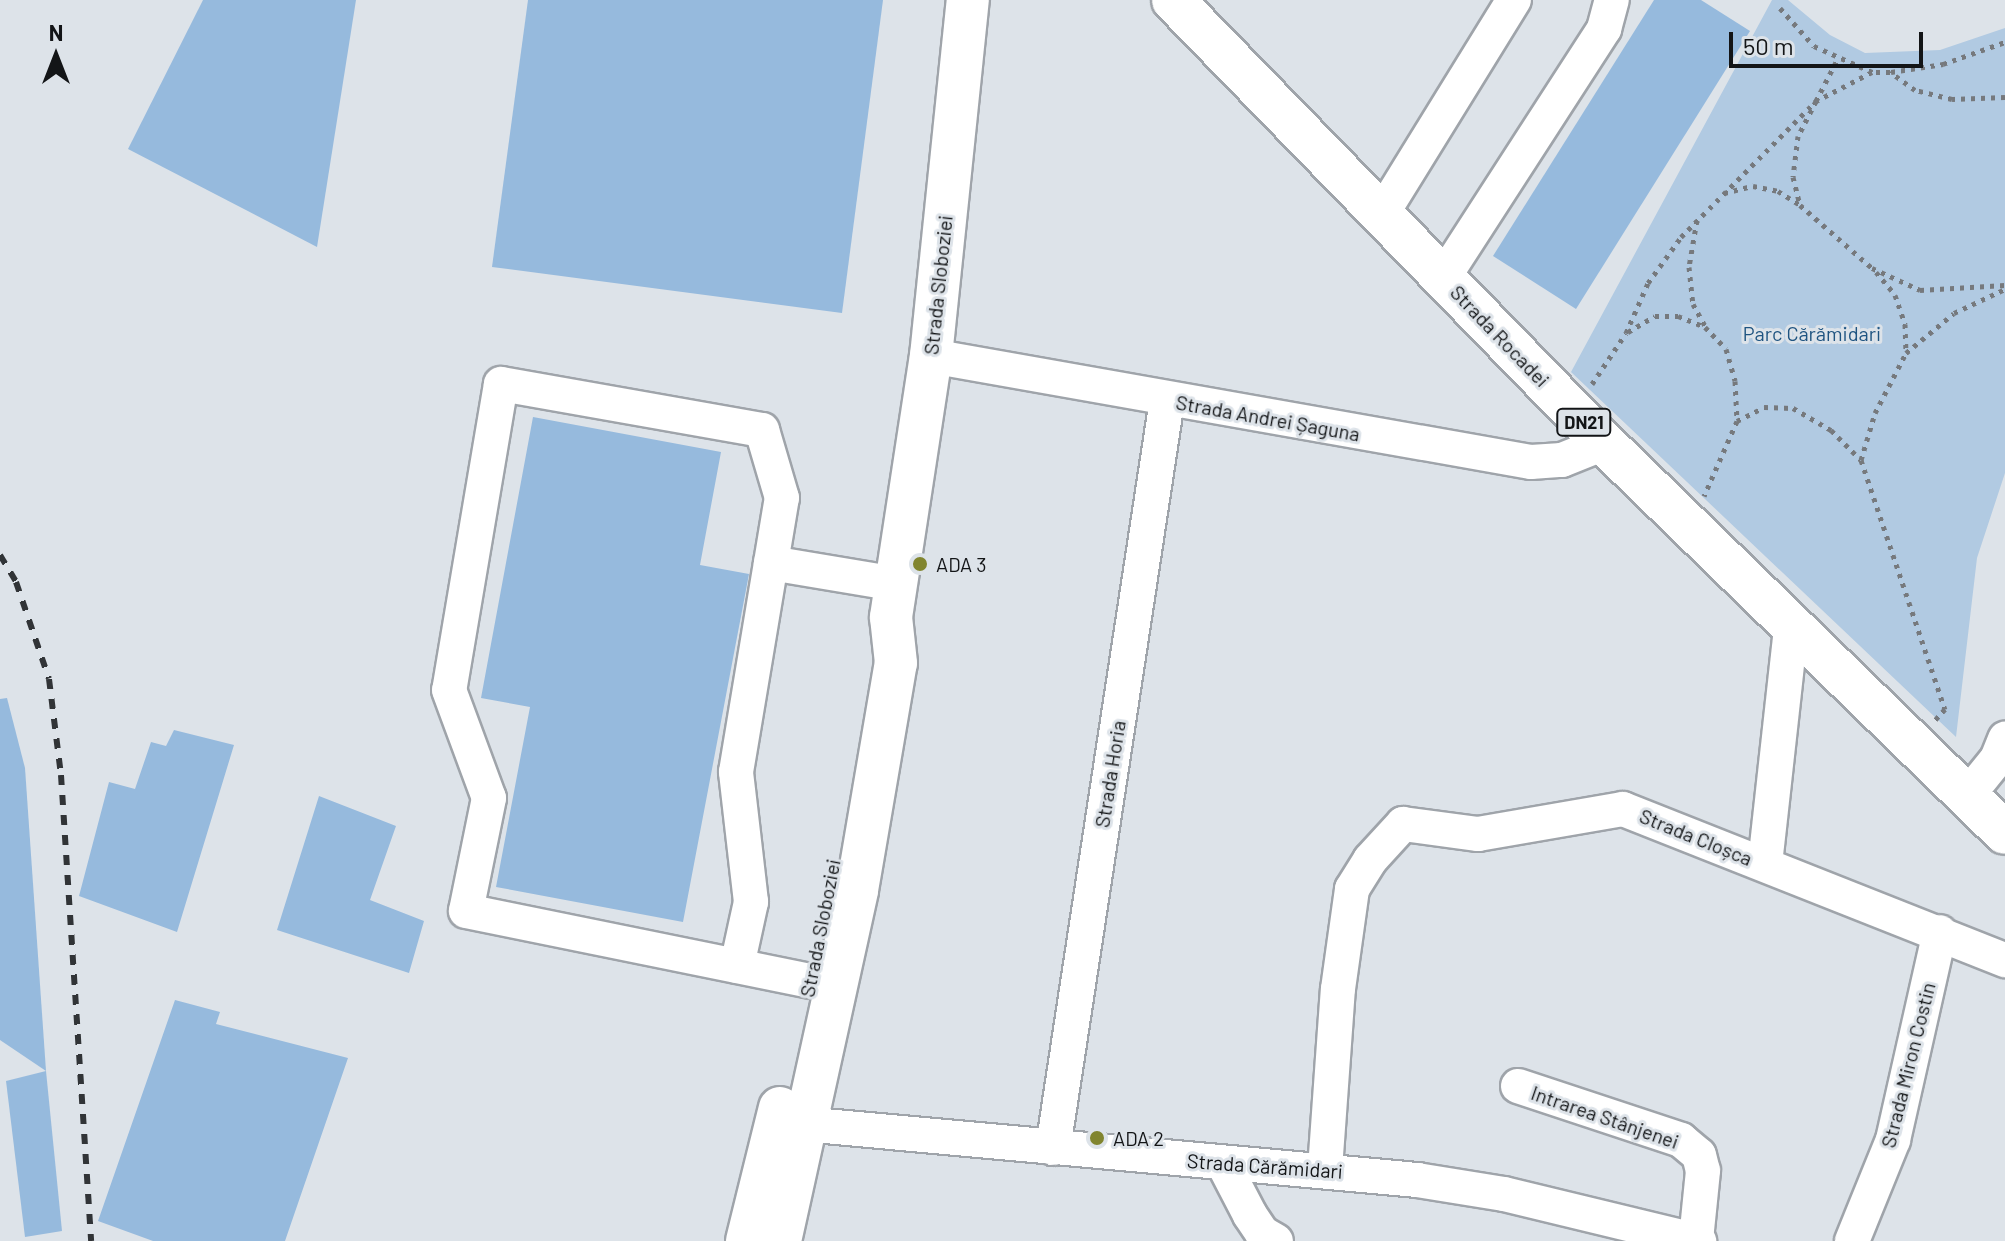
<!DOCTYPE html>
<html>
<head>
<meta charset="utf-8">
<style>
  body { margin:0 }
  #map { position:relative; width:2005px; height:1241px; overflow:hidden; background:#dde3e9; font-family:Barlow,sans-serif }
  div>[style] { position:absolute }
  [style*='--x'] { left:calc(var(--x)*1px); top:calc(var(--y)*1px); width:calc(var(--w)*1px); rotate:calc(var(--a)*1deg) }
  .green>* { inset:0; background:#b1cae2 }
  .building>* { inset:0; background:#96badd }
  .path>* { height:5px; margin-top:-2.5px; transform-origin:0; background:repeating-linear-gradient(90deg,#76797d 0 4px,transparent 0 10px) }
  .roads { filter:drop-shadow(2px 0 #9fa4aa) drop-shadow(-2px 0 #9fa4aa) drop-shadow(0 2px #9fa4aa) drop-shadow(0 -2px #9fa4aa) }
  .minor>* { height:34px; margin:-17px; padding:0 17px; transform-origin:17px; border-radius:17px; background:#fff }
  .major>* { height:42px; margin:-21px; padding:0 21px; transform-origin:21px; border-radius:21px; background:#fff }
  .rail>* { height:6px; margin-top:-3px; transform-origin:0; background:repeating-linear-gradient(90deg,#313437 0 10px,transparent 0 20px) }
  .dots>* { width:22px; height:22px; translate:-50% -50%; box-sizing:border-box; border:4px solid #dde3e9; border-radius:50% }
  span { translate:-50% -50%; white-space:nowrap; text-align:center; line-height:1.15; -webkit-text-stroke:6px #dde3e9; paint-order:stroke }
  .shield-label span { padding:2px 6px; background:#dde3e9; border:2px solid; border-radius:6px; -webkit-text-stroke-width:0 }
  .shield-label { font-size:18px; color:#131517; font-weight:700 }
  .street-label { font-size:20px; color:#131517 }
  .park-label { font-size:20px; color:#1f5481 }
  .poi-label { font-size:20px; color:#131517 }
  .left { translate:0 -50%; text-align:left }
  .north { position:absolute; left:16px; top:16px; width:80px; height:80px; -webkit-text-stroke:6px #dde3e9; paint-order:stroke; rotate:0deg; font-size:22px; font-weight:700; line-height:32px; text-align:center; color:#131517 }
  .north::after { content:''; display:block; margin:auto; width:28px; height:36px; background:#131517; clip-path:polygon(50% 0,100% 100%,50% 72%,0 100%) }
  .scale { position:absolute; left:1729px; top:32px; width:194px; height:36px; box-sizing:border-box; border:4px solid #131517; border-top:0; padding-left:10px; font-size:24px; line-height:28px; white-space:nowrap; color:#131517; -webkit-text-stroke:6px #dde3e9; paint-order:stroke }
</style>
</head>
<body>
<div id="map">
  <div class="green">
    <i style="clip-path:polygon(1772px 0,1788px 0,1830px 35px,1865px 53px,1940px 50px,2005px 28px,2005px 473px,1977px 558px,1956px 737px,1571px 372px)"></i>
  </div>
  <div class="building">
    <i style="clip-path:polygon(203px 0,356px 0,317px 247px,128px 149px)"></i>
    <i style="clip-path:polygon(528px 0,883px 0,842px 313px,492px 267px)"></i>
    <i style="clip-path:polygon(1654px 0,1701px 0,1750px 31px,1576px 309px,1493px 256px)"></i>
    <i style="clip-path:polygon(533px 417px,721px 452px,700px 565px,749px 574px,683px 922px,496px 887px,530px 707px,481px 698px)"></i>
    <i style="clip-path:polygon(7px 698px,25px 768px,46px 1071px,0 1040px,0 699px)"></i>
    <i style="clip-path:polygon(174px 730px,234px 745px,177px 932px,79px 896px,109px 782px,135px 789px,151px 742px,166px 746px)"></i>
    <i style="clip-path:polygon(319px 796px,396px 826px,370px 900px,424px 921px,409px 973px,277px 930px)"></i>
    <i style="clip-path:polygon(175px 1000px,220px 1012px,216px 1024px,348px 1058px,285px 1241px,153px 1241px,98px 1221px)"></i>
    <i style="clip-path:polygon(46px 1071px,62px 1231px,25px 1237px,6px 1081px)"></i>
  </div>
  <div class="path">
    <i style="--x:1780;--y:8;--w:51;--a:48.2"></i>
    <i style="--x:1814;--y:46;--w:64;--a:24.1"></i>
    <i style="--x:1891;--y:72;--w:53;--a:-8.7"></i>
    <i style="--x:1943;--y:64;--w:66;--a:-19.5"></i>
    <i style="--x:2005;--y:97;--w:53;--a:177.8"></i>
    <i style="--x:1952;--y:99;--w:38;--a:-166"></i>
    <i style="--x:1915;--y:90;--w:31;--a:-144"></i>
    <i style="--x:1890;--y:72;--w:18;--a:180"></i>
    <i style="--x:1872;--y:72;--w:63;--a:152.6"></i>
    <i style="--x:1816;--y:101;--w:39;--a:117"></i>
    <i style="--x:1798;--y:136;--w:41;--a:97"></i>
    <i style="--x:1793;--y:177;--w:29;--a:76"></i>
    <i style="--x:1800;--y:205;--w:96;--a:41.2"></i>
    <i style="--x:1872;--y:268;--w:53;--a:24.6"></i>
    <i style="--x:1920;--y:290;--w:85;--a:-3.4"></i>
    <i style="--x:1724;--y:193;--w:30;--a:-14"></i>
    <i style="--x:1753;--y:186;--w:25;--a:11"></i>
    <i style="--x:1778;--y:191;--w:26;--a:32"></i>
    <i style="--x:1697;--y:220;--w:48;--a:99.7"></i>
    <i style="--x:1689;--y:267;--w:37;--a:84"></i>
    <i style="--x:1693;--y:304;--w:25;--a:61"></i>
    <i style="--x:1876;--y:272;--w:30;--a:50"></i>
    <i style="--x:1895;--y:295;--w:31;--a:71"></i>
    <i style="--x:1905;--y:324;--w:29;--a:88"></i>
    <i style="--x:1628;--y:332;--w:31;--a:-31"></i>
    <i style="--x:1655;--y:316;--w:23;--a:0"></i>
    <i style="--x:1678;--y:316;--w:29;--a:22"></i>
    <i style="--x:1705;--y:327;--w:30;--a:46"></i>
    <i style="--x:1726;--y:349;--w:33;--a:74"></i>
    <i style="--x:1735;--y:381;--w:40;--a:87.1"></i>
    <i style="--x:1737;--y:421;--w:82;--a:113.7"></i>
    <i style="--x:1592;--y:384;--w:61;--a:-56.3"></i>
    <i style="--x:1626;--y:333;--w:55;--a:-66.3"></i>
    <i style="--x:1648;--y:283;--w:57;--a:-54.3"></i>
    <i style="--x:1681;--y:237;--w:192;--a:-45.2"></i>
    <i style="--x:1816;--y:101;--w:48;--a:-62.9"></i>
    <i style="--x:1737;--y:421;--w:30;--a:-27"></i>
    <i style="--x:1764;--y:407;--w:29;--a:2"></i>
    <i style="--x:1793;--y:408;--w:44;--a:30.1"></i>
    <i style="--x:1831;--y:430;--w:42;--a:45"></i>
    <i style="--x:1861;--y:460;--w:263;--a:71.4"></i>
    <i style="--x:1945;--y:709;--w:15;--a:132"></i>
    <i style="--x:1861;--y:460;--w:49;--a:-73.4"></i>
    <i style="--x:1875;--y:413;--w:68;--a:-62.7"></i>
    <i style="--x:1906;--y:353;--w:62;--a:-39.8"></i>
    <i style="--x:1954;--y:313;--w:56;--a:-25.2"></i>
  </div>
  <div class="roads">
    <div class="minor">
      <i style="--x:1381;--y:215;--w:253;--a:-58.3"></i>
      <i style="--x:1443;--y:278;--w:297;--a:-57.1"></i>
      <i style="--x:1604;--y:29;--w:30;--a:-75"></i>
      <i style="--x:931;--y:356;--w:609;--a:10.02"></i>
      <i style="--x:1531;--y:462;--w:31;--a:-4"></i>
      <i style="--x:1562;--y:460;--w:45;--a:-22"></i>
      <i style="--x:771;--y:563;--w:127;--a:9.5"></i>
      <i style="--x:1967;--y:796;--w:48;--a:-51"></i>
      <i style="--x:1997;--y:759;--w:22;--a:-68"></i>
      <i style="--x:1765;--y:864;--w:244;--a:-83.7"></i>
      <i style="--x:737;--y:966;--w:66;--a:-77.7"></i>
      <i style="--x:751;--y:902;--w:131;--a:-96.6"></i>
      <i style="--x:736;--y:772;--w:278;--a:-80.5"></i>
      <i style="--x:782;--y:498;--w:71;--a:-106.4"></i>
      <i style="--x:762;--y:430;--w:265;--a:-170"></i>
      <i style="--x:501;--y:384;--w:310;--a:99.6"></i>
      <i style="--x:449;--y:690;--w:115;--a:69.7"></i>
      <i style="--x:489;--y:798;--w:115;--a:101.5"></i>
      <i style="--x:466;--y:911;--w:350;--a:11.5"></i>
      <i style="--x:1518;--y:1086;--w:172;--a:18.3"></i>
      <i style="--x:1681;--y:1140;--w:23;--a:40"></i>
      <i style="--x:1699;--y:1155;--w:16;--a:76"></i>
      <i style="--x:1703;--y:1171;--w:69;--a:95.8"></i>
      <i style="--x:781;--y:1122;--w:639;--a:5.21"></i>
      <i style="--x:1417;--y:1180;--w:88;--a:9.1"></i>
      <i style="--x:1504;--y:1194;--w:201;--a:13.6"></i>
      <i style="--x:1053;--y:1148;--w:757;--a:-81.33"></i>
      <i style="--x:1224;--y:1165;--w:56;--a:62.5"></i>
      <i style="--x:1250;--y:1215;--w:22;--a:56"></i>
      <i style="--x:1262;--y:1233;--w:16;--a:30"></i>
      <i style="--x:1325;--y:1169;--w:180;--a:-85.9"></i>
      <i style="--x:1338;--y:989;--w:101;--a:-82"></i>
      <i style="--x:1352;--y:889;--w:34;--a:-58"></i>
      <i style="--x:1370;--y:860;--w:49;--a:-47.5"></i>
      <i style="--x:1403;--y:824;--w:76;--a:7.6"></i>
      <i style="--x:1478;--y:834;--w:147;--a:-9.8"></i>
      <i style="--x:1623;--y:809;--w:411;--a:21.6"></i>
      <i style="--x:1852;--y:1241;--w:109;--a:-67.9"></i>
      <i style="--x:1893;--y:1140;--w:213;--a:-77.3"></i>
    </div>
    <div class="major">
      <i style="--x:1173;--y:0;--w:618;--a:45.79"></i>
      <i style="--x:1604;--y:443;--w:559;--a:44.2"></i>
      <i style="--x:747;--y:1241;--w:137;--a:-76.1"></i>
      <i style="--x:780;--y:1241;--w:359;--a:-77.6"></i>
      <i style="--x:857;--y:890;--w:230;--a:-80.3"></i>
      <i style="--x:896;--y:663;--w:46;--a:-96.2"></i>
      <i style="--x:891;--y:617;--w:264;--a:-81.3"></i>
      <i style="--x:931;--y:356;--w:358;--a:-84.1"></i>
    </div>
  </div>
  <div class="rail">
    <i style="--x:0;--y:555;--w:31;--a:59"></i>
    <i style="--x:16;--y:582;--w:102;--a:71.2"></i>
    <i style="--x:49;--y:679;--w:97;--a:82.9"></i>
    <i style="--x:61;--y:775;--w:467;--a:86.3"></i>
  </div>
  <div class="dots">
    <i style="left:920px;top:564px;background:#81852f"></i>
    <i style="left:1097px;top:1138px;background:#81852f"></i>
  </div>
  <div class="shield-label">
    <span style="left:1584px;top:422px">DN21</span>
  </div>
  <div class="street-label">
    <span style="left:938px;top:285px;rotate:-84deg">Strada Sloboziei</span>
    <span style="left:1500px;top:336px;rotate:46deg">Strada Rocadei</span>
    <span style="left:1268px;top:418px;rotate:10deg">Strada Andrei Șaguna</span>
    <span style="left:1110px;top:774px;rotate:-81deg">Strada Horia</span>
    <span style="left:1696px;top:837px;rotate:22deg">Strada Cloșca</span>
    <span style="left:820px;top:928px;rotate:-79deg">Strada Sloboziei</span>
    <span style="left:1908px;top:1065px;rotate:-76deg">Strada Miron Costin</span>
    <span style="left:1605px;top:1117px;rotate:19deg">Intrarea Stânjenei</span>
    <span style="left:1265px;top:1166px;rotate:4deg">Strada Cărămidari</span>
  </div>
  <div class="park-label">
    <span style="left:1812px;top:333px">Parc Cărămidari</span>
  </div>
  <div class="poi-label">
    <span class="left" style="left:936px;top:564px">ADA 3</span>
    <span class="left" style="left:1113px;top:1138px">ADA 2</span>
  </div>
  <div class="north">N</div>
  <div class="scale">50 m</div>
</div>
</body>
</html>
